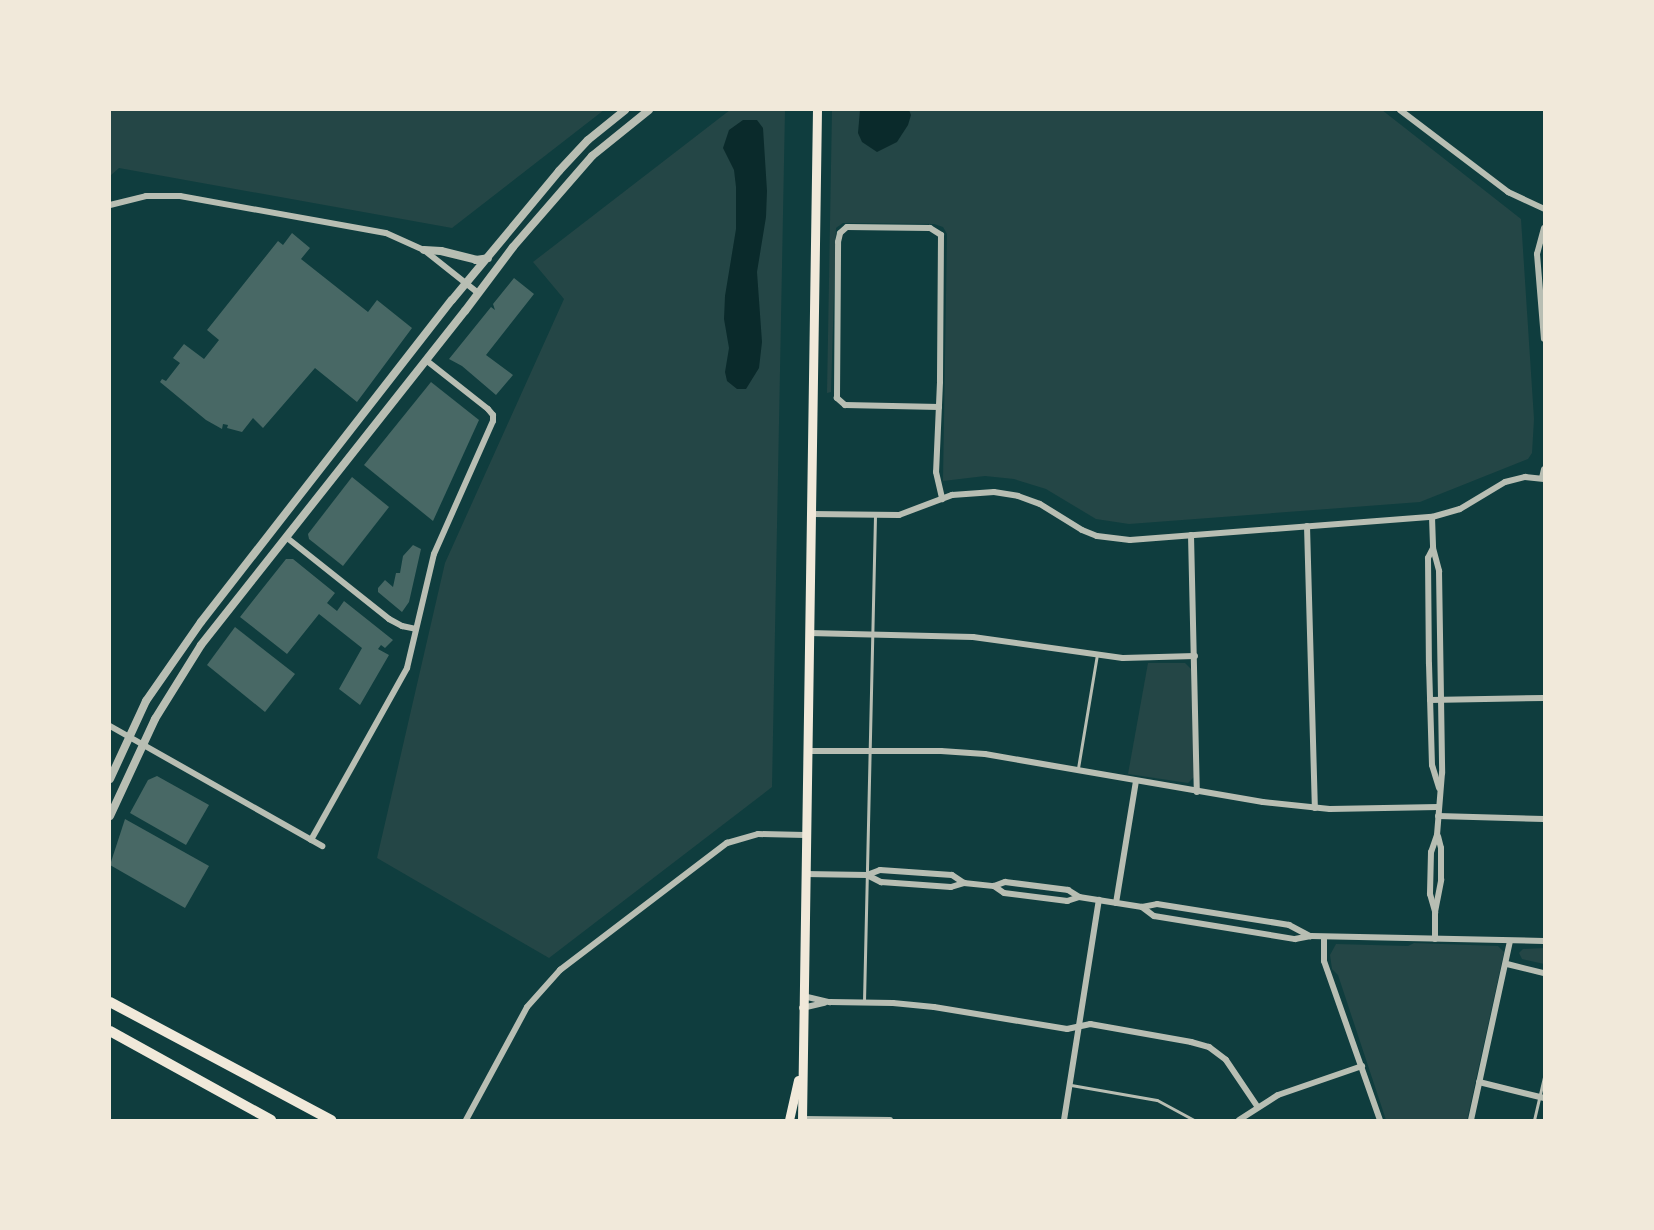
<!DOCTYPE html>
<html>
<head>
<meta charset="utf-8">
<style>
  body { margin:0 }
  #map { position:relative; width:1654px; height:1230px; overflow:hidden; background:#0f3d3e; font-family:"PT Serif",serif }
  div>[style] { position:absolute }
  [style*='--x'] { left:calc(var(--x)*1px); top:calc(var(--y)*1px); width:calc(var(--w)*1px); rotate:calc(var(--a)*1deg) }
  .green>* { inset:0; background:#244646 }
  .water>* { inset:0; background:#0a2a2b }
  .building>* { inset:0; background:#486865 }
  .service>* { height:3px; margin:-1.5px; padding:0 1.5px; transform-origin:1.5px; border-radius:1.5px; background:#b8beb3 }
  .minor>* { height:6px; margin:-3px; padding:0 3px; transform-origin:3px; border-radius:3px; background:#b8beb3 }
  .tertiary>* { height:8px; margin:-4px; padding:0 4px; transform-origin:4px; border-radius:4px; background:#b8beb3 }
  .secondary>* { height:9px; margin:-4.5px; padding:0 4.5px; transform-origin:4.5px; border-radius:4.5px; background:#f1e9da }
  .trunk>* { height:10px; margin:-5px; padding:0 5px; transform-origin:5px; border-radius:5px; background:#f1e9da }
  span { translate:-50% -50%; white-space:nowrap; text-align:center; line-height:1.15; -webkit-text-stroke:6px #f1e9da; paint-order:stroke }
  .frame { position:absolute; inset:0; border:111px solid #f1e9da; pointer-events:none }
</style>
</head>
<body>
<div id="map">
  <div class="green">
    <i style="clip-path:polygon(110px 110px,604px 110px,452px 228px,119px 168px,110px 176px)"></i>
    <i style="clip-path:polygon(730px 110px,785px 110px,772px 787px,549px 958px,377px 858px,445px 563px,564px 299px,533px 262px)"></i>
    <i style="clip-path:polygon(832px 110px,1382px 110px,1521px 219px,1534px 419px,1532px 453px,1528px 459px,1420px 502px,1129px 524px,1096px 519px,1046px 489px,1014px 479px,985px 476px,943px 481px,947px 234px,943px 227px,934px 224px,843px 223px,836px 228px,831px 392px,827px 393px)"></i>
    <i style="clip-path:polygon(1148px 663px,1185px 663px,1191px 669px,1194px 777px,1188px 783px,1128px 774px)"></i>
    <i style="clip-path:polygon(1414px 943px,1498px 946px,1504px 952px,1467px 1120px,1386px 1120px,1338px 975px,1332px 969px,1330px 955px,1336px 944px,1408px 946px)"></i>
    <i style="clip-path:polygon(1523px 949px,1544px 948px,1544px 964px,1522px 959px,1519px 953px)"></i>
  </div>
  <div class="water">
    <i style="clip-path:polygon(860px 110px,909px 110px,911px 115px,908px 125px,897px 142px,877px 152px,862px 142px,858px 133px)"></i>
    <i style="clip-path:polygon(743px 120px,757px 120px,763px 128px,767px 191px,766px 217px,757px 272px,762px 342px,759px 368px,746px 389px,737px 389px,727px 381px,725px 372px,729px 348px,724px 319px,725px 296px,736px 229px,736px 187px,734px 170px,723px 148px,729px 130px)"></i>
  </div>
  <div class="building">
    <i style="clip-path:polygon(292px 233px,310px 248px,301px 259px,368px 312px,377px 300px,412px 328px,357px 402px,315px 368px,263px 428px,253px 418px,242px 432px,227px 428px,228px 425px,223px 424px,222px 429px,206px 420px,160px 382px,162px 379px,166px 381px,180px 363px,173px 358px,184px 344px,204px 359px,219px 340px,207px 330px,278px 241px,283px 245px)"></i>
    <i style="clip-path:polygon(514px 278px,534px 294px,486px 355px,513px 375px,496px 395px,462px 366px,449px 359px,491px 307px,495px 310px,493px 304px)"></i>
    <i style="clip-path:polygon(431px 382px,479px 420px,433px 521px,364px 465px)"></i>
    <i style="clip-path:polygon(352px 477px,389px 507px,343px 566px,309px 539px,308px 534px)"></i>
    <i style="clip-path:polygon(413px 545px,421px 549px,409px 602px,402px 612px,378px 592px,378px 588px,385px 580px,393px 587px,396px 573px,400px 573px,403px 556px)"></i>
    <i style="clip-path:polygon(286px 559px,293px 559px,335px 593px,327px 603px,337px 611px,344px 601px,393px 640px,385px 648px,381px 645px,378px 649px,389px 655px,360px 705px,339px 689px,362px 648px,319px 614px,287px 654px,240px 617px)"></i>
    <i style="clip-path:polygon(235px 627px,295px 674px,265px 712px,207px 665px)"></i>
    <i style="clip-path:polygon(157px 776px,209px 805px,186px 845px,130px 813px,148px 780px)"></i>
    <i style="clip-path:polygon(125px 819px,209px 866px,185px 908px,110px 865px)"></i>
  </div>
  <div class="service">
    <i style="--x:1078;--y:768;--w:115;--a:-80.5"></i>
    <i style="--x:864;--y:1001;--w:485;--a:-88.7"></i>
    <i style="--x:1071;--y:1085;--w:87;--a:9.9"></i>
    <i style="--x:1157;--y:1100;--w:42;--a:28.4"></i>
    <i style="--x:1534;--y:1120;--w:44;--a:-76.9"></i>
  </div>
  <div class="minor">
    <i style="--x:1400;--y:110;--w:136;--a:37.2"></i>
    <i style="--x:1508;--y:192;--w:40;--a:25"></i>
    <i style="--x:110;--y:205;--w:37;--a:-14"></i>
    <i style="--x:146;--y:196;--w:34;--a:0"></i>
    <i style="--x:180;--y:196;--w:209;--a:10.2"></i>
    <i style="--x:386;--y:233;--w:42;--a:24.1"></i>
    <i style="--x:424;--y:250;--w:69;--a:38.5"></i>
    <i style="--x:1544;--y:228;--w:27;--a:105"></i>
    <i style="--x:1537;--y:254;--w:85;--a:85.3"></i>
    <i style="--x:939;--y:407;--w:94;--a:-178.8"></i>
    <i style="--x:845;--y:405;--w:11;--a:-139"></i>
    <i style="--x:837;--y:398;--w:156;--a:-89.6"></i>
    <i style="--x:838;--y:242;--w:9;--a:-77"></i>
    <i style="--x:840;--y:233;--w:9;--a:-41"></i>
    <i style="--x:847;--y:227;--w:83;--a:0.7"></i>
    <i style="--x:930;--y:228;--w:13;--a:32"></i>
    <i style="--x:941;--y:235;--w:147;--a:90.4"></i>
    <i style="--x:940;--y:382;--w:90;--a:92.5"></i>
    <i style="--x:936;--y:472;--w:28;--a:77"></i>
    <i style="--x:1542;--y:478;--w:9;--a:-77"></i>
    <i style="--x:811;--y:514;--w:88;--a:0.7"></i>
    <i style="--x:899;--y:515;--w:57;--a:-20.7"></i>
    <i style="--x:952;--y:495;--w:42;--a:-4.1"></i>
    <i style="--x:994;--y:492;--w:24;--a:9"></i>
    <i style="--x:1018;--y:496;--w:23;--a:20"></i>
    <i style="--x:1040;--y:504;--w:49;--a:31.8"></i>
    <i style="--x:1082;--y:530;--w:16;--a:22"></i>
    <i style="--x:1097;--y:536;--w:33;--a:7"></i>
    <i style="--x:1130;--y:540;--w:303;--a:-4.4"></i>
    <i style="--x:1432;--y:517;--w:29;--a:-16"></i>
    <i style="--x:1460;--y:509;--w:52;--a:-31"></i>
    <i style="--x:1505;--y:482;--w:21;--a:-14"></i>
    <i style="--x:1525;--y:477;--w:19;--a:6"></i>
    <i style="--x:1432;--y:517;--w:31;--a:88"></i>
    <i style="--x:1433;--y:548;--w:24;--a:75"></i>
    <i style="--x:1439;--y:571;--w:202;--a:89.1"></i>
    <i style="--x:1442;--y:773;--w:62;--a:94.6"></i>
    <i style="--x:1437;--y:835;--w:18;--a:109"></i>
    <i style="--x:1431;--y:852;--w:42;--a:91.4"></i>
    <i style="--x:1430;--y:894;--w:19;--a:74"></i>
    <i style="--x:1307;--y:526;--w:282;--a:88.4"></i>
    <i style="--x:1191;--y:535;--w:257;--a:88.7"></i>
    <i style="--x:286;--y:537;--w:132;--a:38.5"></i>
    <i style="--x:389;--y:619;--w:15;--a:28"></i>
    <i style="--x:402;--y:626;--w:14;--a:12"></i>
    <i style="--x:1433;--y:548;--w:11;--a:117"></i>
    <i style="--x:1428;--y:558;--w:106;--a:89.5"></i>
    <i style="--x:1429;--y:664;--w:101;--a:88.3"></i>
    <i style="--x:1432;--y:765;--w:24;--a:73"></i>
    <i style="--x:809;--y:633;--w:164;--a:1.4"></i>
    <i style="--x:973;--y:637;--w:151;--a:8"></i>
    <i style="--x:1123;--y:658;--w:72;--a:-1.6"></i>
    <i style="--x:1430;--y:700;--w:114;--a:-1"></i>
    <i style="--x:110;--y:726;--w:244;--a:29.5"></i>
    <i style="--x:807;--y:751;--w:134;--a:0"></i>
    <i style="--x:941;--y:751;--w:44;--a:3.9"></i>
    <i style="--x:985;--y:754;--w:282;--a:9.8"></i>
    <i style="--x:1263;--y:802;--w:67;--a:6"></i>
    <i style="--x:1330;--y:809;--w:108;--a:-1.1"></i>
    <i style="--x:1438;--y:816;--w:106;--a:1.6"></i>
    <i style="--x:311;--y:840;--w:197;--a:-60.8"></i>
    <i style="--x:407;--y:668;--w:117;--a:-76.7"></i>
    <i style="--x:434;--y:554;--w:145;--a:-66.1"></i>
    <i style="--x:493;--y:421;--w:6;--a:-90"></i>
    <i style="--x:493;--y:415;--w:8;--a:-130"></i>
    <i style="--x:488;--y:409;--w:79;--a:-141.7"></i>
    <i style="--x:805;--y:874;--w:62;--a:0.9"></i>
    <i style="--x:867;--y:875;--w:16;--a:27"></i>
    <i style="--x:881;--y:882;--w:70;--a:4.1"></i>
    <i style="--x:951;--y:887;--w:14;--a:-17"></i>
    <i style="--x:867;--y:875;--w:14;--a:-21"></i>
    <i style="--x:880;--y:870;--w:72;--a:4"></i>
    <i style="--x:952;--y:875;--w:14;--a:34"></i>
    <i style="--x:964;--y:883;--w:30;--a:6"></i>
    <i style="--x:994;--y:886;--w:12;--a:-20"></i>
    <i style="--x:1005;--y:882;--w:64;--a:7.2"></i>
    <i style="--x:1068;--y:890;--w:13;--a:32"></i>
    <i style="--x:994;--y:886;--w:12;--a:35"></i>
    <i style="--x:1004;--y:893;--w:64;--a:7.2"></i>
    <i style="--x:1067;--y:901;--w:13;--a:-18"></i>
    <i style="--x:1079;--y:897;--w:64;--a:9"></i>
    <i style="--x:1142;--y:907;--w:15;--a:-11"></i>
    <i style="--x:1157;--y:904;--w:134;--a:9"></i>
    <i style="--x:1289;--y:925;--w:24;--a:28"></i>
    <i style="--x:1116;--y:903;--w:124;--a:-80.7"></i>
    <i style="--x:1142;--y:907;--w:15;--a:37"></i>
    <i style="--x:1154;--y:916;--w:143;--a:9.3"></i>
    <i style="--x:1295;--y:939;--w:16;--a:-11"></i>
    <i style="--x:1311;--y:936;--w:233;--a:1.2"></i>
    <i style="--x:1324;--y:938;--w:23;--a:90"></i>
    <i style="--x:1324;--y:961;--w:169;--a:70.6"></i>
    <i style="--x:1435;--y:939;--w:27;--a:-90"></i>
    <i style="--x:1435;--y:912;--w:33;--a:-79"></i>
    <i style="--x:1441;--y:880;--w:32;--a:-90"></i>
    <i style="--x:1441;--y:848;--w:12;--a:-104"></i>
    <i style="--x:1507;--y:964;--w:38;--a:14"></i>
    <i style="--x:803;--y:996;--w:28;--a:13"></i>
    <i style="--x:830;--y:1002;--w:63;--a:0.9"></i>
    <i style="--x:893;--y:1003;--w:41;--a:5.6"></i>
    <i style="--x:934;--y:1007;--w:135;--a:9.4"></i>
    <i style="--x:1067;--y:1029;--w:24;--a:-12"></i>
    <i style="--x:1090;--y:1024;--w:103;--a:10.1"></i>
    <i style="--x:1191;--y:1042;--w:19;--a:16"></i>
    <i style="--x:1209;--y:1047;--w:21;--a:37"></i>
    <i style="--x:1226;--y:1060;--w:55;--a:56"></i>
    <i style="--x:802;--y:1008;--w:23;--a:-13"></i>
    <i style="--x:1479;--y:1082;--w:67;--a:13.8"></i>
    <i style="--x:802;--y:1119;--w:88;--a:0.7"></i>
    <i style="--x:466;--y:1120;--w:128;--a:-61.6"></i>
    <i style="--x:527;--y:1007;--w:50;--a:-48.3"></i>
    <i style="--x:560;--y:970;--w:210;--a:-37.3"></i>
    <i style="--x:727;--y:843;--w:32;--a:-16"></i>
    <i style="--x:758;--y:834;--w:47;--a:1.2"></i>
    <i style="--x:1064;--y:1120;--w:223;--a:-81"></i>
    <i style="--x:1239;--y:1120;--w:46;--a:-32.7"></i>
    <i style="--x:1278;--y:1095;--w:89;--a:-19"></i>
    <i style="--x:1471;--y:1120;--w:183;--a:-77.7"></i>
  </div>
  <div class="tertiary">
    <i style="--x:424;--y:250;--w:17;--a:3"></i>
    <i style="--x:441;--y:251;--w:36;--a:14"></i>
    <i style="--x:476;--y:260;--w:12;--a:-9"></i>
    <i style="--x:110;--y:779;--w:86;--a:-65.2"></i>
    <i style="--x:146;--y:701;--w:96;--a:-55.2"></i>
    <i style="--x:201;--y:622;--w:408;--a:-52.1"></i>
    <i style="--x:452;--y:300;--w:168;--a:-50.3"></i>
    <i style="--x:559;--y:171;--w:42;--a:-46.9"></i>
    <i style="--x:588;--y:140;--w:48;--a:-39"></i>
    <i style="--x:110;--y:816;--w:107;--a:-65.1"></i>
    <i style="--x:155;--y:719;--w:87;--a:-58.1"></i>
    <i style="--x:201;--y:645;--w:426;--a:-51.7"></i>
    <i style="--x:465;--y:311;--w:80;--a:-53.1"></i>
    <i style="--x:513;--y:247;--w:121;--a:-49"></i>
    <i style="--x:592;--y:156;--w:73;--a:-38.9"></i>
  </div>
  <div class="secondary">
    <i style="--x:789;--y:1120;--w:41;--a:-77.3"></i>
    <i style="--x:802;--y:1120;--w:1010;--a:-89.15"></i>
  </div>
  <div class="trunk">
    <i style="--x:110;--y:1002;--w:251;--a:28.1"></i>
    <i style="--x:110;--y:1031;--w:184;--a:28.9"></i>
  </div>
  <div class="frame"></div>
</div>
</body>
</html>
